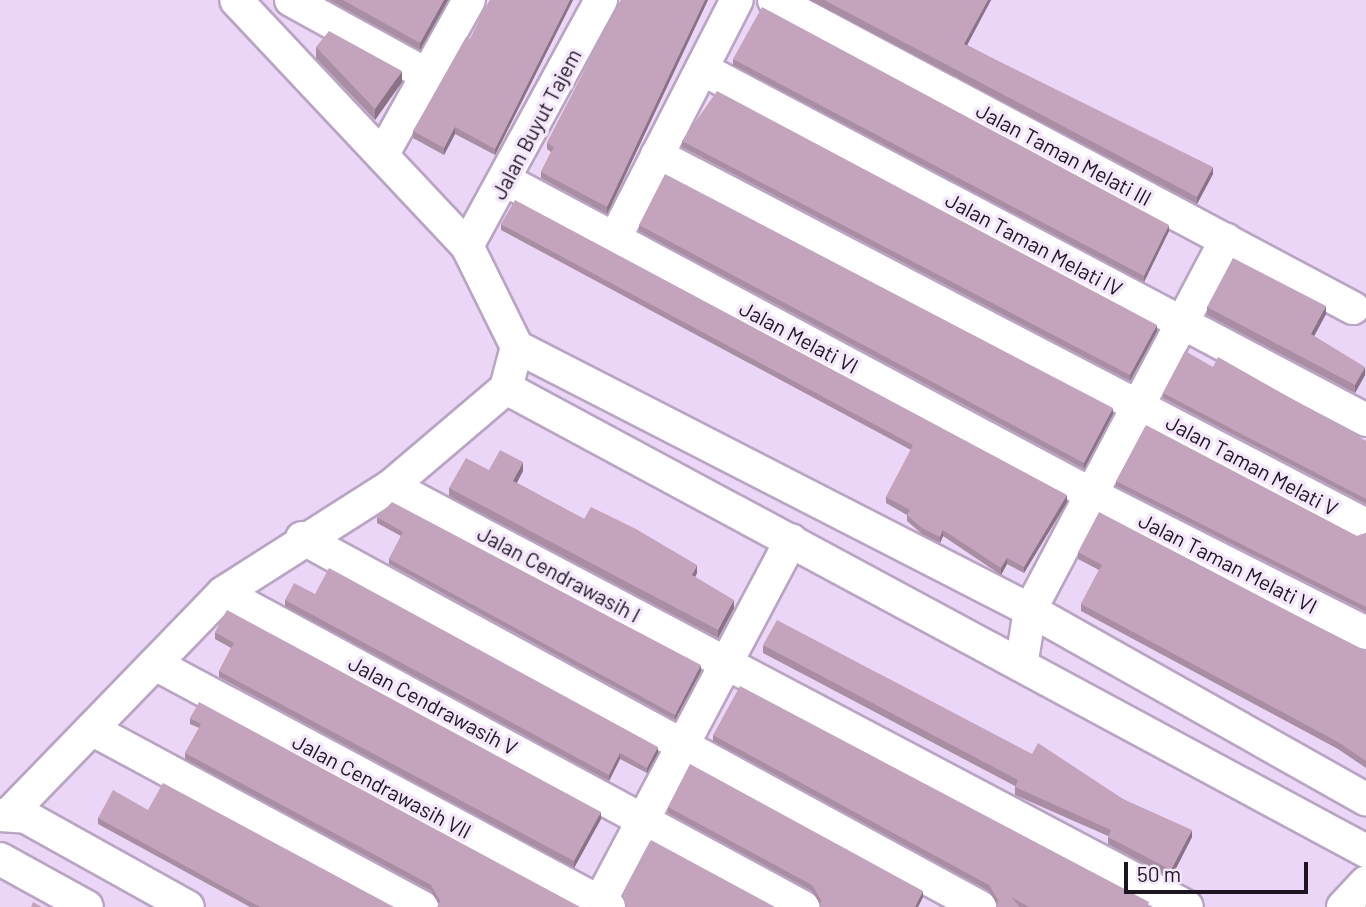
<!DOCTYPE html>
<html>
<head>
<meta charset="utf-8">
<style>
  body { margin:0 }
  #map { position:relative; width:1366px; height:907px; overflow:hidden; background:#ecd6f7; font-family:Barlow,sans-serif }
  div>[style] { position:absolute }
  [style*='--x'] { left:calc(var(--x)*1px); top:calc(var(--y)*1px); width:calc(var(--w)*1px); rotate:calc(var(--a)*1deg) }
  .roads { filter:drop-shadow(2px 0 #b9a4c4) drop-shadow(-2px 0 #b9a4c4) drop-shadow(0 2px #b9a4c4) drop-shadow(0 -2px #b9a4c4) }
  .minor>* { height:32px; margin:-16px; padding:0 16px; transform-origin:16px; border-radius:16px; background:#fff }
  .wall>* { inset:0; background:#a98da3 }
  .shaded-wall>* { inset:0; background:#897384 }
  .building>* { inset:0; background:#c4a4bd }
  span { translate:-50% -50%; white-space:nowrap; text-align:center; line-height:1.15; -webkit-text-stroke:7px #f4e7fb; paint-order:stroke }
  .street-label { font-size:21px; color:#1d1521 }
  .scale { position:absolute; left:1124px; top:862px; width:184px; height:32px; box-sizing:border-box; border:4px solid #1d1521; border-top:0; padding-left:9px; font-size:21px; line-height:24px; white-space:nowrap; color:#1d1521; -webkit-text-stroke:5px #f4e7fb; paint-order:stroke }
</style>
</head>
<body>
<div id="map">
  <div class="roads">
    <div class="minor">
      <i style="--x:291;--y:0;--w:158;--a:28.8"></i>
      <i style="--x:774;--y:0;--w:656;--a:28.01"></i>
      <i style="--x:702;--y:69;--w:751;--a:27.86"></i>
      <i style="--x:384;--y:152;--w:174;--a:-60.8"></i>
      <i style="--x:657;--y:155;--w:800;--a:27.56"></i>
      <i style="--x:507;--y:181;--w:663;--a:28.19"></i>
      <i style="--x:1091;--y:494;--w:308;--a:26.8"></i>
      <i style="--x:615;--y:238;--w:267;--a:-62.9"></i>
      <i style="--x:467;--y:246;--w:280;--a:-61.4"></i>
      <i style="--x:517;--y:347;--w:576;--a:27.14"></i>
      <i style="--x:1030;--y:610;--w:386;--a:29.4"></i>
      <i style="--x:506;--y:388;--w:977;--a:28.3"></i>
      <i style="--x:391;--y:486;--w:900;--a:27.87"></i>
      <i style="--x:302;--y:538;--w:772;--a:28.56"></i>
      <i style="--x:223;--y:593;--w:660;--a:28.43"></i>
      <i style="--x:1022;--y:660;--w:51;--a:-80.9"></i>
      <i style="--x:1030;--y:610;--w:419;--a:-62.1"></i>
      <i style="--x:155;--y:664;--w:515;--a:28.16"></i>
      <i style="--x:93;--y:730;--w:374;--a:28.3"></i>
      <i style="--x:11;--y:812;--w:305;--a:-45.9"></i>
      <i style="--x:223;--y:593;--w:199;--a:-32.5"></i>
      <i style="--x:391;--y:486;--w:151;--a:-40.4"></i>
      <i style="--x:506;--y:388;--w:42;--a:-75"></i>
      <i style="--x:517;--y:347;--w:113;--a:-116.3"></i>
      <i style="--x:467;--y:246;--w:337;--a:-133.2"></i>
      <i style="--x:0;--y:815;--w:26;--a:4"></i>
      <i style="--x:26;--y:817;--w:185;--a:29.1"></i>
      <i style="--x:0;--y:859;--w:99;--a:28.9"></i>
      <i style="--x:597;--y:907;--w:415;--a:-62.1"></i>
      <i style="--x:1343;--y:907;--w:34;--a:-47"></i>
    </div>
  </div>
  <div class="wall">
    <i style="clip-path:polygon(329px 0,448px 0,420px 50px)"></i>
    <i style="clip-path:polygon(490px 0,573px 0,495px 155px,455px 134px,444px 155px,413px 138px,413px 131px,470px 39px)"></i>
    <i style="clip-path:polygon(621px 0,708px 0,607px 214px,541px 178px,541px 172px,551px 152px,547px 149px,547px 143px)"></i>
    <i style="clip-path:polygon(810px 0,991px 0,967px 45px,1213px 174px,1197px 204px)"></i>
    <i style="clip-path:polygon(316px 47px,402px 82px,375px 120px,316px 58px)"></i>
    <i style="clip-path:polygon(733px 59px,1169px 231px,1144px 282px,733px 65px)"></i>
    <i style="clip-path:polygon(682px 141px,1157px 331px,1130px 381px,682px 147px)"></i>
    <i style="clip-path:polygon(501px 224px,1067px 502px,1024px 573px,1007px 564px,1001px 575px,943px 536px,940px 543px,922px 534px,907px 521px,907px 515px,886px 503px,886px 497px,911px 450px,501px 230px)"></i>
    <i style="clip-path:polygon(639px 225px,1113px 414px,1084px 469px,639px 231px)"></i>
    <i style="clip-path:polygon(1207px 307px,1326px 314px,1314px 336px,1365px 375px,1355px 393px,1207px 315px)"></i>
    <i style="clip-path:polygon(1213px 367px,1366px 441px,1366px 504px,1163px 398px,1163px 393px)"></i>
    <i style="clip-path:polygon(489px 470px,523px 471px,517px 483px,584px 519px,697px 573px,695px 577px,734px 608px,718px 638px,449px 496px,449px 488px)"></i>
    <i style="clip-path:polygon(1116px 481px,1357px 536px,1366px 533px,1366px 612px,1116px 486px)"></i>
    <i style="clip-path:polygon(377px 517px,701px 671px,675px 720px,389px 564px,389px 559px,401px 536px,377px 523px)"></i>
    <i style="clip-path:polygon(1078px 552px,1366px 652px,1366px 768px,1338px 749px,1081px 611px,1081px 604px,1099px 570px,1078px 559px)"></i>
    <i style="clip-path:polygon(315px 594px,658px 753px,647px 773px,620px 759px,609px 781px,285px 606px,285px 600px)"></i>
    <i style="clip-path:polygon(215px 632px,601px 819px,574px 868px,219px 677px,219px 671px,231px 648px,215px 639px)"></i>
    <i style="clip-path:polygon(763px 645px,1032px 754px,1123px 799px,1192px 837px,1171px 878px,1108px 844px,1108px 836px,1015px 795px,1015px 786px,763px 653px)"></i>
    <i style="clip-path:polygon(190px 718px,580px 907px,439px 904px,431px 891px,185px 759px,185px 753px,199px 728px,190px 724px)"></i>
    <i style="clip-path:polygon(713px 735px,1149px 907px,997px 907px,997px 904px,989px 891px,713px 741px)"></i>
    <i style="clip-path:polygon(668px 807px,923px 897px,918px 907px,820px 907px,820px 904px,812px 891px,668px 813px)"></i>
    <i style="clip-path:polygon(148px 810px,394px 907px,250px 907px,98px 824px,98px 818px)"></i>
  </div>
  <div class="shaded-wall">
    <i style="clip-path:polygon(444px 0,448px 0,420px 50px,420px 43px)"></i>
    <i style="clip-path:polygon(570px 0,573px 0,495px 155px,495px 149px)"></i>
    <i style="clip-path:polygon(705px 0,708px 0,607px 214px,607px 207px)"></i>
    <i style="clip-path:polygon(988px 0,991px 0,964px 51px,964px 44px)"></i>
    <i style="clip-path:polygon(402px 71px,402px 82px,375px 120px,375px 109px)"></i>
    <i style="clip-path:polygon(455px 127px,455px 134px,444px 155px,444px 148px)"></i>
    <i style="clip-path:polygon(1213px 167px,1213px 174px,1197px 204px,1197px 197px)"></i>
    <i style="clip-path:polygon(1169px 225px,1169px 231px,1144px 282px,1144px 276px)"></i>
    <i style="clip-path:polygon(1326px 306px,1326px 314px,1311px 342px,1311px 334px)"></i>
    <i style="clip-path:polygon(1157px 325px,1157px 331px,1130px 381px,1130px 375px)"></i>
    <i style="clip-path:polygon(1365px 367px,1365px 375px,1355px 393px,1355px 385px)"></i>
    <i style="clip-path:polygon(1113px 408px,1113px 414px,1084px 469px,1084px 463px)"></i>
    <i style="clip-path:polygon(523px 462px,523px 471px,513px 489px,513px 481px)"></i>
    <i style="clip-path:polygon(1067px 495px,1067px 502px,1024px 573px,1024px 567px)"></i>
    <i style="clip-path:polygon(943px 530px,943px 536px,940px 543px,940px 537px)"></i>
    <i style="clip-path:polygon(1007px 558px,1007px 564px,1001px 575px,1001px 568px)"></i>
    <i style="clip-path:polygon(697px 565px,697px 573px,692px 583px,692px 575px)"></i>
    <i style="clip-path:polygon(734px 600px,734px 608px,718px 638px,718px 630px)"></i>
    <i style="clip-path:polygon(701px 665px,701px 671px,675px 720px,675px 715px)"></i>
    <i style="clip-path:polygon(658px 747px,658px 753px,647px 773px,647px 768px)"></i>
    <i style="clip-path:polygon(620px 753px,620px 759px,609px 781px,609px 775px)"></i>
    <i style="clip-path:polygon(601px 812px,601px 819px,574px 868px,574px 861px)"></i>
    <i style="clip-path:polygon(1192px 830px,1192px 837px,1171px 878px,1171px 870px)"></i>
    <i style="clip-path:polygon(923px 891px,923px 897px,918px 907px,915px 907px)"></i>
  </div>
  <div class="building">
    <i style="clip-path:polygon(343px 0,444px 0,420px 43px)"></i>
    <i style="clip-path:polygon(490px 0,570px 0,495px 149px,455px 127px,444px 148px,413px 131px,466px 37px,470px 39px)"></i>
    <i style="clip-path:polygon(621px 0,705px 0,607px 207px,541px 172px,554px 147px,547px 143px)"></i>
    <i style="clip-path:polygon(824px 0,988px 0,964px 44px,1213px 167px,1197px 197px)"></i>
    <i style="clip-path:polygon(762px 7px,1169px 225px,1144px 276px,733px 59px)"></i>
    <i style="clip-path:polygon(329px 31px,402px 71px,375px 109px,316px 47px)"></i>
    <i style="clip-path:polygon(717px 91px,1157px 325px,1130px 375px,682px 141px)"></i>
    <i style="clip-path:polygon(665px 174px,1113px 408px,1084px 463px,639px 225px)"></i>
    <i style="clip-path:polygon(515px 200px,1067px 495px,1024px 567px,1007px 558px,1001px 568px,943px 530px,940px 537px,922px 528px,907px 515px,910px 510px,886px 497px,913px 445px,501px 224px)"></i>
    <i style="clip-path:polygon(1233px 258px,1326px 306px,1311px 334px,1365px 367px,1355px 385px,1207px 307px)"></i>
    <i style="clip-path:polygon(1185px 351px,1213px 367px,1218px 357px,1366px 441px,1366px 499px,1163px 393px)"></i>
    <i style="clip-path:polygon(1146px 425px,1357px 536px,1366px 533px,1366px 607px,1116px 481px)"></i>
    <i style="clip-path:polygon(500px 450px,523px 462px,513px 481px,584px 519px,591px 507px,636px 529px,697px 565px,692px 575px,734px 600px,718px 630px,449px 488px,466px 458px,489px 470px)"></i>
    <i style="clip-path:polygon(392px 502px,701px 665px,675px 715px,389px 559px,403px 532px,377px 517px)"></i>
    <i style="clip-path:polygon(1099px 512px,1366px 652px,1366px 761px,1338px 742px,1081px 604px,1102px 565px,1078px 552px)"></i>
    <i style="clip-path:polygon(329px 568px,658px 747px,647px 768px,620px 753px,609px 775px,285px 600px,294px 583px,315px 594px)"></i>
    <i style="clip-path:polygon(227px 610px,601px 812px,574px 861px,219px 671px,234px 643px,215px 632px)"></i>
    <i style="clip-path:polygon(777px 620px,1032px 754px,1038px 743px,1123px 799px,1192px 830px,1171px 870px,1108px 837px,1111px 830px,1015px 787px,1018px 780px,763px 645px)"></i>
    <i style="clip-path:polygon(740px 686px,1149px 902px,1147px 907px,1029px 907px,1011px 897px,1020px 907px,997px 907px,998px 900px,989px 885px,713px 735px)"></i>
    <i style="clip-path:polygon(199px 702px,580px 907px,437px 907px,440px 901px,431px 885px,185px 753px,201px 724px,190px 718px)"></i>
    <i style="clip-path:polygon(690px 764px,923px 891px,915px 907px,820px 907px,821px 900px,812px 885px,668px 807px)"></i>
    <i style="clip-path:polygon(163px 783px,394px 907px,260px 907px,98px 818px,113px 790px,148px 810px)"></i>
    <i style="clip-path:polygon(651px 840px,775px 907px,625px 907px,624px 891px)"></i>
    <i style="clip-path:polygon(33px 902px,42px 907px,31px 907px)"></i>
  </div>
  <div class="street-label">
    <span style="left:536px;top:124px;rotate:-62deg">Jalan Buyut Tajem</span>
    <span style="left:1064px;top:154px;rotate:28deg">Jalan Taman Melati III</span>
    <span style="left:1034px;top:244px;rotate:28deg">Jalan Taman Melati IV</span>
    <span style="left:799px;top:337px;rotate:28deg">Jalan Melati VI</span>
    <span style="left:1252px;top:465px;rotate:28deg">Jalan Taman Melati V</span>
    <span style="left:1228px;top:563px;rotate:27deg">Jalan Taman Melati VI</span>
    <span style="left:559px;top:574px;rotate:28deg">Jalan Cendrawasih I</span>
    <span style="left:433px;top:705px;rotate:28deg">Jalan Cendrawasih V</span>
    <span style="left:382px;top:786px;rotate:28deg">Jalan Cendrawasih VII</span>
  </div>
  <div class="scale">50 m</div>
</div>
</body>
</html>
